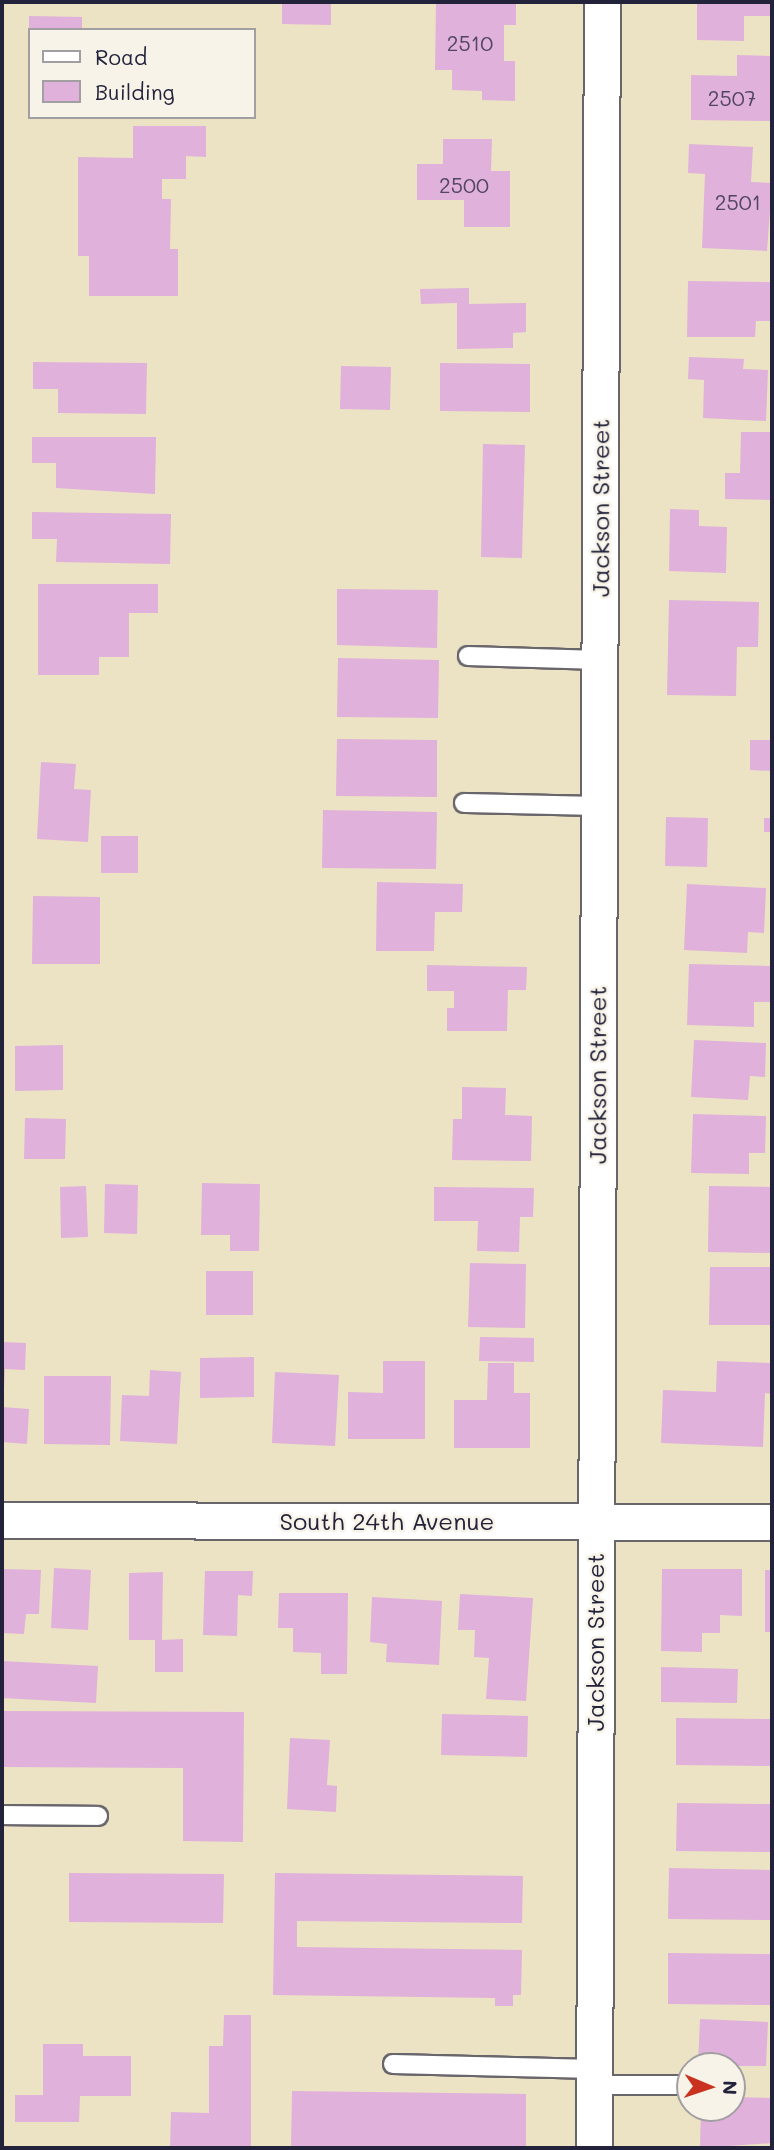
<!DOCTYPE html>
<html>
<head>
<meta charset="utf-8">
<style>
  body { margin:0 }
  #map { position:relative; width:774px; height:2150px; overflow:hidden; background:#ece3c4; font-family:Mali,sans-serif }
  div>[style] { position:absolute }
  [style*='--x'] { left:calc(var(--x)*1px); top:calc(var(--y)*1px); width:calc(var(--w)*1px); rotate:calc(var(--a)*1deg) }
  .building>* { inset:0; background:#e0b1da }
  .roads { filter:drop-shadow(2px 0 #69666b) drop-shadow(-2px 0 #69666b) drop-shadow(0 2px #69666b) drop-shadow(0 -2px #69666b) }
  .lane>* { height:18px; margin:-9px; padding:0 9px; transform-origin:9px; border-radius:9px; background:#fff }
  .street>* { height:35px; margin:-17.5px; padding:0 17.5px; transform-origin:17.5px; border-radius:17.5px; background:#fff }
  span { translate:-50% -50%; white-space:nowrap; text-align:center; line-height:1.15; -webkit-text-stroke:5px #f7f3e8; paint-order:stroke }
  .number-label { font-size:21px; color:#524663 }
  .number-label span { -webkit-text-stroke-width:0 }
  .street-label { font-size:24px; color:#22223b }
  .frame { position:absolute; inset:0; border:4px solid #22223b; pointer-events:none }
  .legend { position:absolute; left:28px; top:28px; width:228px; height:91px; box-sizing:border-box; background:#f7f3e8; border:2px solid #a29fa3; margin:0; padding:9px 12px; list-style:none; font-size:21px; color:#22223b }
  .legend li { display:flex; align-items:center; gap:14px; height:35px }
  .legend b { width:35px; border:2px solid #a29fa3 }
  .north { position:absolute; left:676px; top:2052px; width:70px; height:70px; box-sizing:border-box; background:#f7f3e8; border:2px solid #a29fa3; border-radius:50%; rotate:92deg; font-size:19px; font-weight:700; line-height:28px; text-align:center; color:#22223b }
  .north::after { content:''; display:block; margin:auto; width:24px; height:32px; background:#c8321e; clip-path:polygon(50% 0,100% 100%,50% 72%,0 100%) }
</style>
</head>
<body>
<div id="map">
  <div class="building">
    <i style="clip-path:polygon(282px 2px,331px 2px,331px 25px,282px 24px)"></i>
    <i style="clip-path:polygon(436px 2px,516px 2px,516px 25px,504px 25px,504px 61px,515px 61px,515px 101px,482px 100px,482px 91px,452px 90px,452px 70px,435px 70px)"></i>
    <i style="clip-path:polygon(697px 2px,772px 2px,772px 16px,744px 16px,744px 41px,697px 40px)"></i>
    <i style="clip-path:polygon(29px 16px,82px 17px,82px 30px,29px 30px)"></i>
    <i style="clip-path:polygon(737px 55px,772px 56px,772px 121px,691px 120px,691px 75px,737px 76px)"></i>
    <i style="clip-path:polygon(133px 126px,206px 126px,206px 157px,186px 156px,186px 179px,162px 179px,162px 199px,171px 199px,170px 249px,178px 249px,178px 296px,89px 296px,89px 256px,78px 256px,78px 157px,133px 158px)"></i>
    <i style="clip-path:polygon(443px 139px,492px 139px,491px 171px,510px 171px,510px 227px,464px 227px,464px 200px,417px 200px,417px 164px,443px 164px)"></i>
    <i style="clip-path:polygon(689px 144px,753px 147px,751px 182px,772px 183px,767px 251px,702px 248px,705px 174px,688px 173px)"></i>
    <i style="clip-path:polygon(688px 281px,772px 282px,772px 321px,756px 321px,755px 337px,687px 337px)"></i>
    <i style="clip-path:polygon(469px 288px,469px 304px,526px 303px,526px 332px,513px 333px,513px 348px,457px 349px,457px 303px,421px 304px,420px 289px)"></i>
    <i style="clip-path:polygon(689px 357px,744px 359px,743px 369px,768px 370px,766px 421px,703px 418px,704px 380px,688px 379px)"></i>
    <i style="clip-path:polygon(33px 362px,147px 363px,146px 414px,58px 413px,58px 389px,33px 389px)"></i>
    <i style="clip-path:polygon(440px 363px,530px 364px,530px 412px,440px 411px)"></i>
    <i style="clip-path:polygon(341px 366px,391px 367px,390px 410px,340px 409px)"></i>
    <i style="clip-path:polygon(741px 432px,772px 432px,772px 500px,725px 499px,725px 473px,740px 473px)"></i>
    <i style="clip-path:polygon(32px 437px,156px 437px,155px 494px,56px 488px,56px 463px,32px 463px)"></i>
    <i style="clip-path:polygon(483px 444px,525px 445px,522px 558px,481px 557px)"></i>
    <i style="clip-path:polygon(670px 509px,699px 510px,699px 526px,727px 527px,726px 573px,669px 571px)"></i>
    <i style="clip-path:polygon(32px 512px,171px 514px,170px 564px,56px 562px,57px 539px,32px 539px)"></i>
    <i style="clip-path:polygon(38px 584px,158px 584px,158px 613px,129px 613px,129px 657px,99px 657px,99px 675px,38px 675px)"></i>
    <i style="clip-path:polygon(337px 589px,438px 590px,437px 648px,337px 645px)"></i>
    <i style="clip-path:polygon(669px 600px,759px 602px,758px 647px,737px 647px,736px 696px,667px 695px)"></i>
    <i style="clip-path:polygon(338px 658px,439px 660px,438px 718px,337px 717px)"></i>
    <i style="clip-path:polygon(337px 739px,437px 740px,437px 797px,336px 796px)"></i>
    <i style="clip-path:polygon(750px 740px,772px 740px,772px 771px,750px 770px)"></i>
    <i style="clip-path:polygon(41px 762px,76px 764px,74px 789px,91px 790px,88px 842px,37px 839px)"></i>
    <i style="clip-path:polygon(323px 810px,437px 812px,436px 869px,322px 868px)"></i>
    <i style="clip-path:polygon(666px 817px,708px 818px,707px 867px,665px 866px)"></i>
    <i style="clip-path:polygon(764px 818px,772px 818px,772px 832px,764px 832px)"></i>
    <i style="clip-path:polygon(101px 836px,138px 836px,138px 873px,101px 873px)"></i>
    <i style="clip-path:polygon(377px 882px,463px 884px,462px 912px,435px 912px,434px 951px,376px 951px)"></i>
    <i style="clip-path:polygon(687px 884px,766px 888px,764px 933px,748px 932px,747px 953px,684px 950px)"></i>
    <i style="clip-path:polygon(33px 896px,100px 897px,100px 964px,32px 964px)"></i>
    <i style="clip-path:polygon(689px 964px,772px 966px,772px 1002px,754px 1002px,754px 1027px,687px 1025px)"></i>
    <i style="clip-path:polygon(427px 965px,527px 967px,526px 990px,508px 990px,507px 1031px,447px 1031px,447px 1008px,454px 1008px,454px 991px,427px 991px)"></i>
    <i style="clip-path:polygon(694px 1040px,766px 1043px,765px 1077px,750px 1076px,748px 1100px,691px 1097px)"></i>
    <i style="clip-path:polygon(63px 1045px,63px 1090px,15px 1091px,15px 1046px)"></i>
    <i style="clip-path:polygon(462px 1087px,506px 1088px,505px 1115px,532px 1116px,531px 1161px,452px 1160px,453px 1119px,462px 1119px)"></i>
    <i style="clip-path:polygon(693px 1114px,766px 1116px,765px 1153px,749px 1153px,749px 1174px,691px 1173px)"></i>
    <i style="clip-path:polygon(25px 1118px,66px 1119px,65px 1159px,24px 1159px)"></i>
    <i style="clip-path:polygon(202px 1183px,260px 1184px,259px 1251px,230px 1251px,230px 1235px,201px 1235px)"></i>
    <i style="clip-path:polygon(105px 1184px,138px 1185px,137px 1234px,104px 1233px)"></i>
    <i style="clip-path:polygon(86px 1186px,88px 1237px,61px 1238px,60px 1187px)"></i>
    <i style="clip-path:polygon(709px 1186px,772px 1187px,772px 1253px,708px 1252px)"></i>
    <i style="clip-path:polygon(434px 1187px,534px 1188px,533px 1217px,520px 1217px,519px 1252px,477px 1251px,478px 1221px,434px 1221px)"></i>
    <i style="clip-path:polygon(470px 1263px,526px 1264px,525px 1328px,468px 1327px)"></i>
    <i style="clip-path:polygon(710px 1267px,772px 1267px,772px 1325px,709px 1325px)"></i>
    <i style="clip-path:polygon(206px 1271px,253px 1271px,253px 1315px,206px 1315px)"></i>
    <i style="clip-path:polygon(480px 1337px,534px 1338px,534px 1362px,479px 1361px)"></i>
    <i style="clip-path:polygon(2px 1342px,26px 1343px,25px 1370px,5px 1369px,4px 1390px)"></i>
    <i style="clip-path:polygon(254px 1357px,254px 1397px,200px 1398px,200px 1358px)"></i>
    <i style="clip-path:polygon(383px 1361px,425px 1361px,425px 1439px,348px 1439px,348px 1392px,383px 1393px)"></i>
    <i style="clip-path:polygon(717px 1361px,772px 1363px,772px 1394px,765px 1393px,763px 1447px,661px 1443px,663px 1390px,716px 1392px)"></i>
    <i style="clip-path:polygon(488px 1363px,514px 1363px,514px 1393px,530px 1393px,530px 1448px,454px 1448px,454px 1400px,487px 1400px)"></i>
    <i style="clip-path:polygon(150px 1370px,181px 1372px,177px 1444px,120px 1441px,122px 1395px,149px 1396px)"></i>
    <i style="clip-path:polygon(275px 1372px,339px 1375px,335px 1446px,272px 1443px)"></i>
    <i style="clip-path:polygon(44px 1376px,111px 1376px,110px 1445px,44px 1444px)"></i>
    <i style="clip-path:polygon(2px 1407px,29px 1409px,27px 1444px,2px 1442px)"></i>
    <i style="clip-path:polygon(54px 1568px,91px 1570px,88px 1630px,51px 1628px)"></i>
    <i style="clip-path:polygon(2px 1569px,41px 1570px,39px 1614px,26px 1614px,24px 1634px,2px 1633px)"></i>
    <i style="clip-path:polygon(662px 1569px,742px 1569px,742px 1616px,720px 1615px,720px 1633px,702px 1633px,702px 1652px,661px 1651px)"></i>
    <i style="clip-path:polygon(765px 1570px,772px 1570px,772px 1632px,765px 1632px)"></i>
    <i style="clip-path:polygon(205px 1571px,253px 1571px,252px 1596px,238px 1595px,237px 1636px,203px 1635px)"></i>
    <i style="clip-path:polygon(163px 1572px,162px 1640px,183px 1639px,183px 1672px,155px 1672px,155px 1640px,129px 1640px,129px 1573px)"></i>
    <i style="clip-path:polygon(279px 1593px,348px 1593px,347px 1674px,321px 1674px,321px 1653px,293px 1652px,293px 1628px,278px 1628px)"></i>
    <i style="clip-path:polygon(460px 1594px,533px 1598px,526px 1701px,486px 1699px,489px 1658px,474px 1657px,475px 1630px,458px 1630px)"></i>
    <i style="clip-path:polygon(372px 1597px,442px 1601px,439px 1665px,386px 1662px,387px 1644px,370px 1642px)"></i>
    <i style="clip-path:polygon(2px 1661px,98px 1666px,96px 1703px,2px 1698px)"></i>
    <i style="clip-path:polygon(661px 1667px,738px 1669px,737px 1703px,661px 1702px)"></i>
    <i style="clip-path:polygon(2px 1711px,244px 1712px,243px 1842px,183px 1841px,183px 1768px,2px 1767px)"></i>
    <i style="clip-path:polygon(442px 1714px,528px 1716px,527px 1757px,441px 1755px)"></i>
    <i style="clip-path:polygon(676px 1718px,772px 1719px,772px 1766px,676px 1765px)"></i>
    <i style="clip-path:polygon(290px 1738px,330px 1740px,327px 1785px,337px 1786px,336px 1812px,287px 1809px)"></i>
    <i style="clip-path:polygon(677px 1803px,772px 1804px,772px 1852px,676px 1851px)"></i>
    <i style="clip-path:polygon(669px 1868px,772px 1870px,772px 1920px,668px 1919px)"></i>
    <i style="clip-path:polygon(69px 1873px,224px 1874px,223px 1923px,69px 1922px)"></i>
    <i style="clip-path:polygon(275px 1873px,523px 1876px,522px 1923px,297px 1921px,297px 1947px,522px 1950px,521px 1995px,513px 1995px,513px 2006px,495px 2006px,495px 1998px,273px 1995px)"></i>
    <i style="clip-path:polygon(668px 1953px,772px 1954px,772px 2005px,668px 2004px)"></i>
    <i style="clip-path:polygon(224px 2015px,251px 2015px,251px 2148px,170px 2148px,171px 2112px,209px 2113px,209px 2046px,223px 2046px)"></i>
    <i style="clip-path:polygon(700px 2019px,768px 2022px,766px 2066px,698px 2066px)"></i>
    <i style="clip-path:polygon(43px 2044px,83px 2044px,83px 2056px,131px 2056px,131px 2096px,80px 2096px,79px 2122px,15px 2122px,15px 2095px,43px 2095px)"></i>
    <i style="clip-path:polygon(292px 2091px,526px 2094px,526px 2148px,291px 2148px)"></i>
    <i style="clip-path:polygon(732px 2097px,772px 2098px,772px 2143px,700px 2148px,701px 2108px,732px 2108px)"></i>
  </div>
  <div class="roads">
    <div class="lane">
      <i style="--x:468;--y:656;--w:131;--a:1.7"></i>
      <i style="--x:464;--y:803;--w:135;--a:1.3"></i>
      <i style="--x:2;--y:1815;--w:96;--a:0.6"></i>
      <i style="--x:393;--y:2064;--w:201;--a:1.4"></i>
      <i style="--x:594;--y:2085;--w:86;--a:0"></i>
    </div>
    <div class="street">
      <i style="--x:2;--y:1520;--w:770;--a:0.15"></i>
      <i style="--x:594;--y:2148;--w:2146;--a:-89.79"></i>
    </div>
  </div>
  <div class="number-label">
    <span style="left:470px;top:43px">2510</span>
    <span style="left:732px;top:98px">2507</span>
    <span style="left:464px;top:185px">2500</span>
    <span style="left:738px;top:202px">2501</span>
  </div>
  <div class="street-label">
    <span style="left:600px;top:508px;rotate:-90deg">Jackson Street</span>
    <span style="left:597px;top:1075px;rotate:-90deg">Jackson Street</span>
    <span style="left:387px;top:1521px">South 24th Avenue</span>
    <span style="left:595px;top:1642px;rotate:-90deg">Jackson Street</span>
  </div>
  <div class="frame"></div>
  <ul class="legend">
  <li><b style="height:9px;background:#fff"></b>Road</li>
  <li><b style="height:19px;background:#e0b1da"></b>Building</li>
  </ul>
  <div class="north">N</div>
</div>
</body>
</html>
